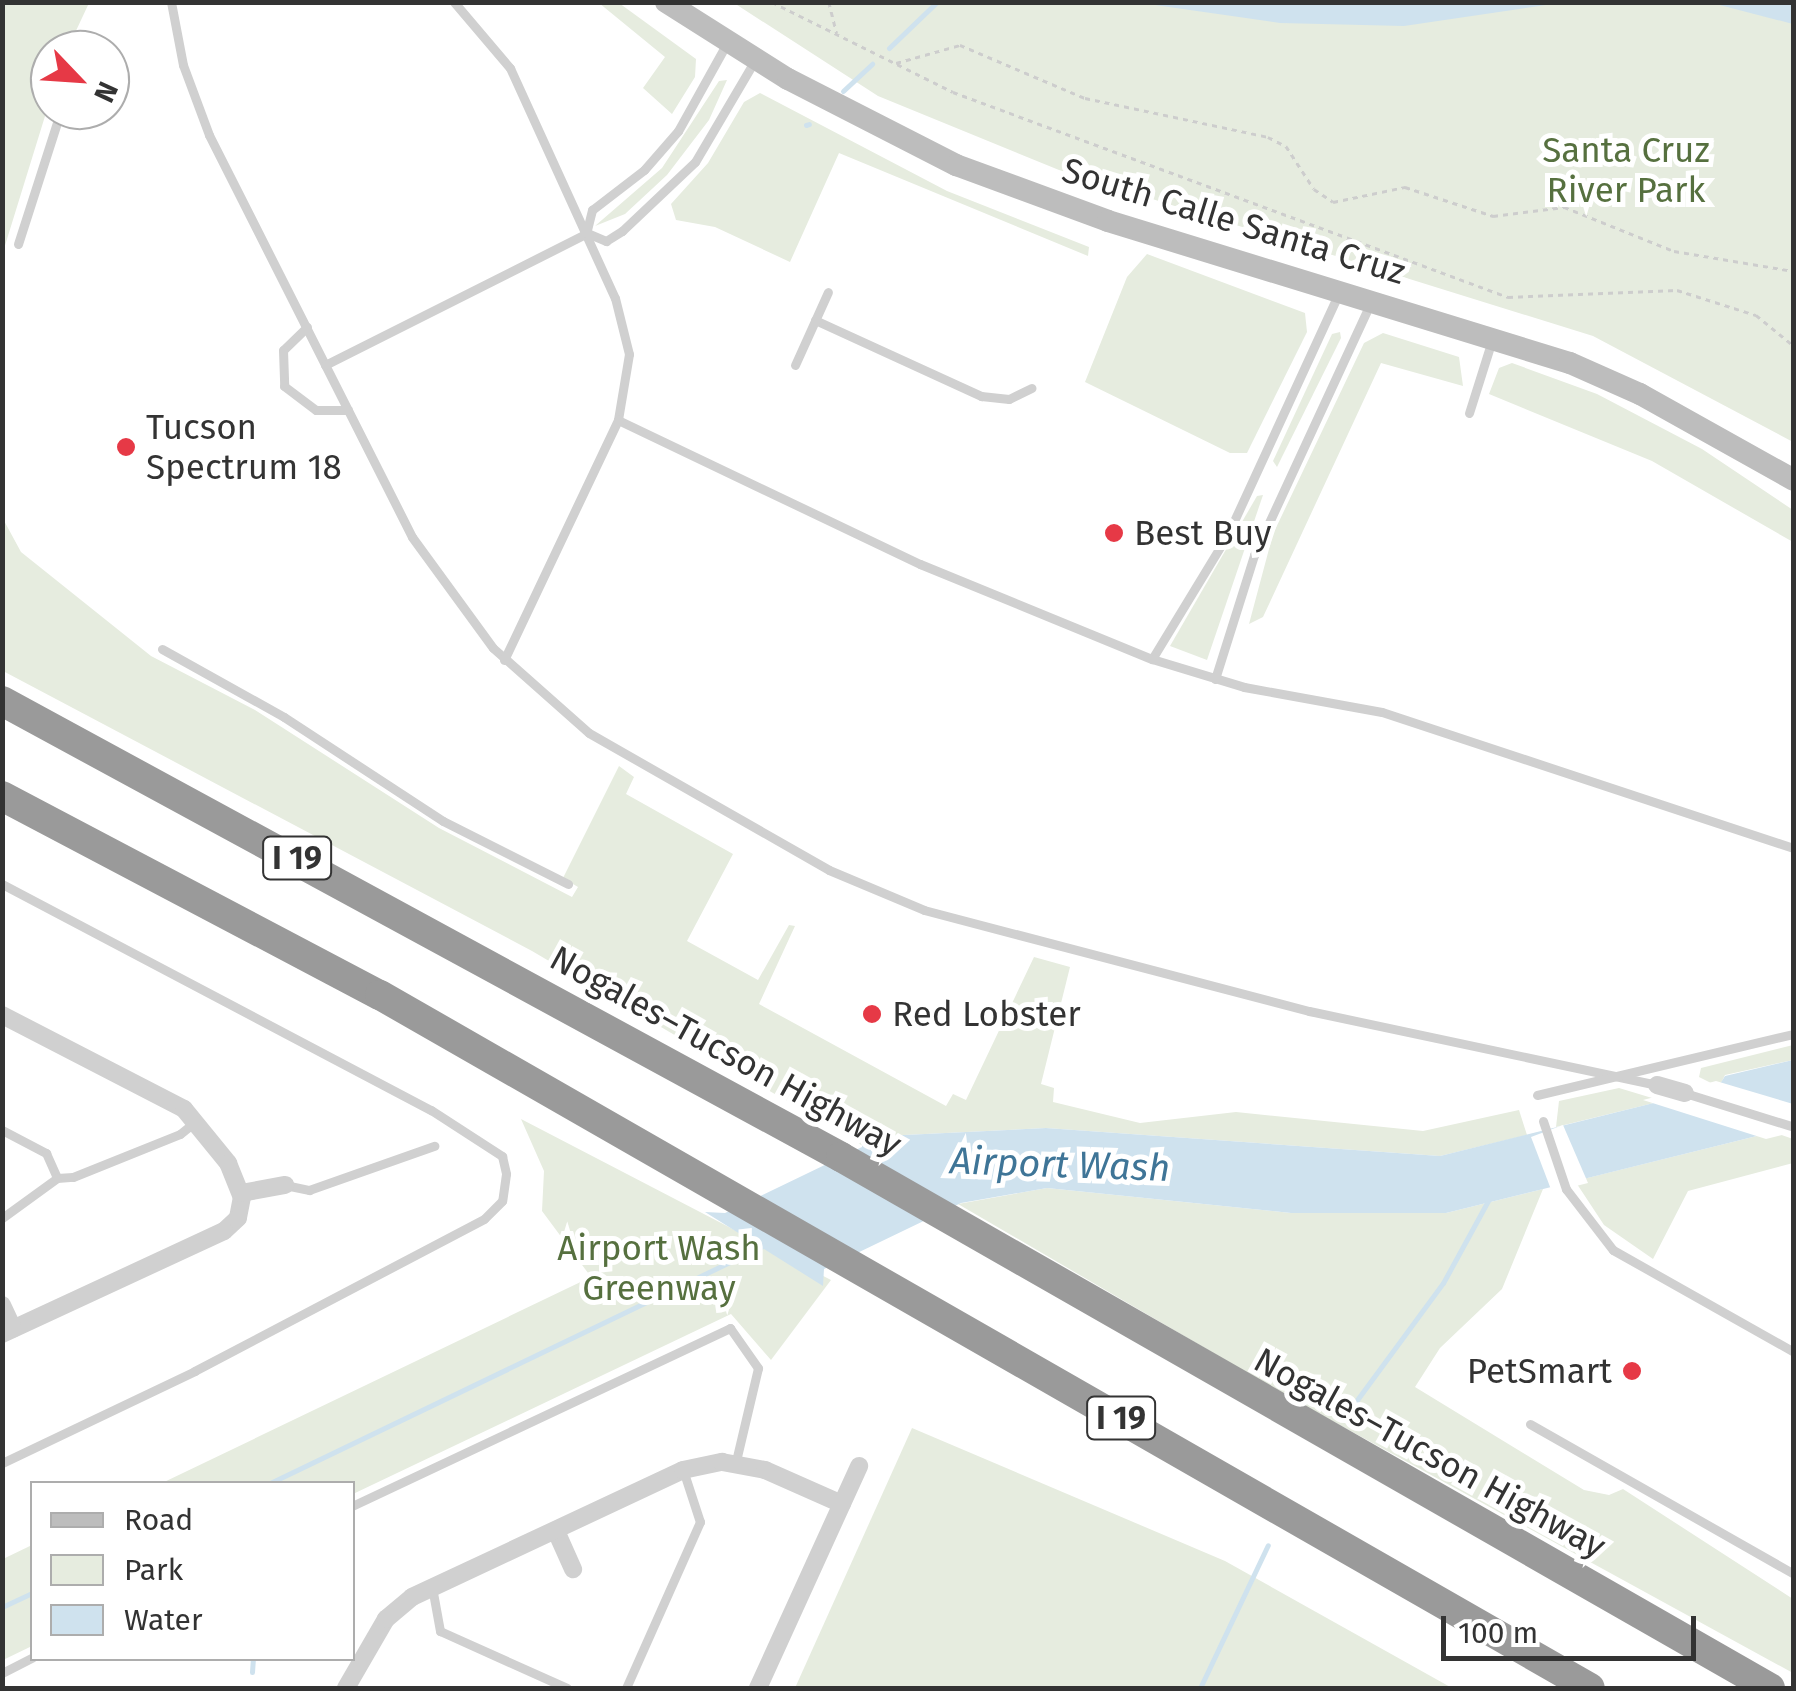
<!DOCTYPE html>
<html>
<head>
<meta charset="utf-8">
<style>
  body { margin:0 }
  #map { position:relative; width:1796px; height:1691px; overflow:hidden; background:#fff; font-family:"Fira Sans",sans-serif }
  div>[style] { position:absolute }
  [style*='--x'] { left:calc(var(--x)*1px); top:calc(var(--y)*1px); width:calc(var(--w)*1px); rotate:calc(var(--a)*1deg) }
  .green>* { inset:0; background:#e6ecdf }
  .water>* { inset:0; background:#cfe2ee }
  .pier>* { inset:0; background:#fff }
  .stream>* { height:5px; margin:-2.5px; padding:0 2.5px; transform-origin:2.5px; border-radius:2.5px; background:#cfe2ee }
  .path>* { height:2.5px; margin-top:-1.25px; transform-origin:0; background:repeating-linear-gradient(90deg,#cdcdcd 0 5px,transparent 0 10px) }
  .lane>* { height:9px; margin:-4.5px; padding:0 4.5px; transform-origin:4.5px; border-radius:4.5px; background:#d0d0d0 }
  .street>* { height:18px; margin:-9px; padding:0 9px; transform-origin:9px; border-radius:9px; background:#d0d0d0 }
  .secondary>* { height:22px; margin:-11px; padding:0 11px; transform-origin:11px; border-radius:11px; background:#bdbdbd }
  .highway>* { height:30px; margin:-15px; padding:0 15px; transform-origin:15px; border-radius:15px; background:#9a9a9a }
  .dots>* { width:28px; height:28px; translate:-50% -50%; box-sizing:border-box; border:5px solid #fff; border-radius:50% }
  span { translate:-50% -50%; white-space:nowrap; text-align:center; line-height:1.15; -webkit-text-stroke:10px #fff; paint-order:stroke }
  .shield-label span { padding:2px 8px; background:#fff; border:2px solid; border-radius:8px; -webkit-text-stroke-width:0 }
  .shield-label { font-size:32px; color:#333; font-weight:700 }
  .park-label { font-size:35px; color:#56703f }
  .street-label { font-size:35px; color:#333 }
  .poi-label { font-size:35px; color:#333 }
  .left { translate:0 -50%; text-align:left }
  .right { translate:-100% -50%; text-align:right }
  .water-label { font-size:38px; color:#3f7597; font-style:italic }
  .frame { position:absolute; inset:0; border:5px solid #333; pointer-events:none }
  .legend { position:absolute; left:30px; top:1481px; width:325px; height:180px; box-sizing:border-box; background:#fff; border:2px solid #adadad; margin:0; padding:12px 18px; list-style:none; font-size:30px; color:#333 }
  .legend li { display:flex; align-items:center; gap:20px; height:50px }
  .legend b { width:50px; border:2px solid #adadad }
  .north { position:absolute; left:30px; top:30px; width:100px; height:100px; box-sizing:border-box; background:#fff; border:2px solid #adadad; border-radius:50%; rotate:115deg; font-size:28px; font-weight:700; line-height:40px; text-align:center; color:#333 }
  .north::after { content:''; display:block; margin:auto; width:35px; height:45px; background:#e63946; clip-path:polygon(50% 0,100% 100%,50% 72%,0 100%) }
  .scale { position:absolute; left:1441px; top:1616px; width:255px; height:45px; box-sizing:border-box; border:5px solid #333; border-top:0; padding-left:12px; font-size:30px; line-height:35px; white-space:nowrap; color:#333; -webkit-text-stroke:8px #fff; paint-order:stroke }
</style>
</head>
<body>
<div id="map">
  <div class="green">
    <i style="clip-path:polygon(3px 2px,89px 3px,67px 50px,50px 50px,50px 100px,3px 252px)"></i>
    <i style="clip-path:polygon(599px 3px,619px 3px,696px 59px,695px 77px,672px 114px,643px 88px,665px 57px)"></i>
    <i style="clip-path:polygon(734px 3px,1793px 3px,1793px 442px,1593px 336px,1059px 170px,878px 96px)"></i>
    <i style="clip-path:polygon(727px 80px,709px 120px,667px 175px,625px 214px,595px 226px,662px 168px,719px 81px)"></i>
    <i style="clip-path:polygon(760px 93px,947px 191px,1089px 247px,1088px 256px,839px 153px,790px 262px,715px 227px,676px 220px,671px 204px,708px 163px,744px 102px)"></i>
    <i style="clip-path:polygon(1147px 254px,1305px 313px,1307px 332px,1247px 453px,1230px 453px,1085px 382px,1127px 277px)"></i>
    <i style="clip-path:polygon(1340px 332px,1341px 338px,1277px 467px,1273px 461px,1332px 334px)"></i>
    <i style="clip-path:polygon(1383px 333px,1459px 357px,1463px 386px,1381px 363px,1263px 617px,1249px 624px,1273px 534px,1364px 343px)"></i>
    <i style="clip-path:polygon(1512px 363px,1597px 394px,1702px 449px,1793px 510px,1793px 542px,1652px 461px,1489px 394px,1499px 368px)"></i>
    <i style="clip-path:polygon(1263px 495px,1207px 660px,1170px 646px,1257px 496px)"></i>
    <i style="clip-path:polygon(2px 517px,21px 552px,151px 656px,255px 710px,439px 828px,572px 897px,578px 887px,563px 878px,619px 766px,634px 777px,626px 794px,733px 854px,687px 941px,758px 980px,789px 925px,795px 926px,759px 1004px,946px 1106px,953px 1094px,966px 1100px,1034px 957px,1070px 967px,1041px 1084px,1054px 1088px,1053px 1102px,1140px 1123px,1236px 1112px,1423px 1131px,1519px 1110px,1527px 1135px,1440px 1156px,1046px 1128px,863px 1137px,863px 1146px,532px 951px,3px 671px)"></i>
    <i style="clip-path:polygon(1793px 1045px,1793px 1060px,1725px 1075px,1719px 1087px,1699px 1077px,1701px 1068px)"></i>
    <i style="clip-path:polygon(1619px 1088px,1662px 1101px,1556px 1127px,1559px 1101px)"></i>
    <i style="clip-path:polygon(521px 1119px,831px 1280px,771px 1360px,731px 1314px,353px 1494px,352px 1484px,160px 1484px,591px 1277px,542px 1211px,544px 1171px)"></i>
    <i style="clip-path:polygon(1773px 1132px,1793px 1139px,1793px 1163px,1688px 1191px,1653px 1259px,1604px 1225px,1575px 1181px)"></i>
    <i style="clip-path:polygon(1047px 1188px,1291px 1213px,1446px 1213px,1543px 1189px,1502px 1289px,1440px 1348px,1415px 1387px,1584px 1490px,1609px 1495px,1623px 1489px,1793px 1599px,1793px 1673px,1294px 1400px,958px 1204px)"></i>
    <i style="clip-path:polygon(912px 1428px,1225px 1561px,1452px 1688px,795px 1688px)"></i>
    <i style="clip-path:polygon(32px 1545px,32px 1646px,3px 1660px,3px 1559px)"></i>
  </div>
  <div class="water">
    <i style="clip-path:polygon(1141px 3px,1559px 3px,1404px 26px,1280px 23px)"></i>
    <i style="clip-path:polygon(1712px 3px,1793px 3px,1793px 24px)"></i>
    <i style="clip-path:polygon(1793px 1060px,1793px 1127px,1446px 1213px,1291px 1213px,1047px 1188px,961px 1203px,824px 1269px,823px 1286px,705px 1212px,725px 1213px,862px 1147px,863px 1137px,1046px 1128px,1440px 1156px,1718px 1087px,1725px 1076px)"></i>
  </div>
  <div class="pier">
    <i style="clip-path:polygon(1716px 1081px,1793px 1104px,1794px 1132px,1766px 1139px,1643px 1100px)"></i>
    <i style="clip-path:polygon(1563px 1125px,1588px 1183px,1552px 1192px,1531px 1137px)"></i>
  </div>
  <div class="stream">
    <i style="--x:889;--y:48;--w:66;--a:-43.8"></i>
    <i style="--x:843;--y:91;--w:40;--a:-43"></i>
    <i style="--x:806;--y:125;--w:3;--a:-18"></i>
    <i style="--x:1354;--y:1404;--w:150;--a:-53.7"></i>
    <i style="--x:1443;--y:1283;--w:96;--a:-61.3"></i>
    <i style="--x:268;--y:1484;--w:551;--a:-25.68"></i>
    <i style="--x:2;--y:1607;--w:33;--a:-25"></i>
    <i style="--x:252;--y:1672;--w:14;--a:-86"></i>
    <i style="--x:1200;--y:1688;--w:158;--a:-64.6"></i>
  </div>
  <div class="path">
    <i style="--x:772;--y:2;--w:202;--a:26.4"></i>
    <i style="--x:953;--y:92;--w:592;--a:20.27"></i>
    <i style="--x:1508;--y:297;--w:169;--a:-2.4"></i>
    <i style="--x:1677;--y:290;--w:83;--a:17.6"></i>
    <i style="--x:1756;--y:315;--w:49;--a:39.2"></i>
    <i style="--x:829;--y:2;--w:32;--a:76"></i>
    <i style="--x:896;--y:63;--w:66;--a:-15.7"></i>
    <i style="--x:960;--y:45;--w:136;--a:23"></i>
    <i style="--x:1085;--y:98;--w:187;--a:12"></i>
    <i style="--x:1268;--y:137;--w:20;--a:27"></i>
    <i style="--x:1286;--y:146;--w:51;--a:56.9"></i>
    <i style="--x:1314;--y:189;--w:23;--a:34"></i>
    <i style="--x:1333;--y:202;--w:74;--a:-11.8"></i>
    <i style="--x:1405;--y:187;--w:93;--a:18.2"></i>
    <i style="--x:1493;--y:216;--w:72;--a:-7.2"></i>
    <i style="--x:1564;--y:207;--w:118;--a:21.8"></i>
    <i style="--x:1674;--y:251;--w:122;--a:9.5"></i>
  </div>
  <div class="lane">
    <i style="--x:171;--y:2;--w:64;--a:79.2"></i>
    <i style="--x:183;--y:65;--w:75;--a:69.6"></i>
    <i style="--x:209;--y:135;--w:450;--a:63.2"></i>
    <i style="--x:412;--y:537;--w:137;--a:53.9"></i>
    <i style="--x:493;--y:648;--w:128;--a:41.5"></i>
    <i style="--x:589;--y:733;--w:276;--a:29.7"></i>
    <i style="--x:829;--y:870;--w:103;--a:22.8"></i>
    <i style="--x:924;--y:910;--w:398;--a:14.7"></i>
    <i style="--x:1309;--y:1011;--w:356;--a:12"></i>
    <i style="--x:454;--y:2;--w:87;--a:49.7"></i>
    <i style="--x:510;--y:68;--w:253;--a:65.5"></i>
    <i style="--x:615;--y:298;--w:58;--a:76"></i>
    <i style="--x:629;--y:354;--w:67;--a:99.5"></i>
    <i style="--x:587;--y:230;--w:21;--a:-76"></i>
    <i style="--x:592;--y:210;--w:66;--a:-37.6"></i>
    <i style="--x:644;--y:170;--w:52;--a:-48.9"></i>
    <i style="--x:678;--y:131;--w:101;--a:-60.9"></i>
    <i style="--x:18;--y:244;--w:141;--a:-72.2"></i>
    <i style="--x:815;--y:320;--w:183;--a:24.6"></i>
    <i style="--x:981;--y:396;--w:28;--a:6"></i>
    <i style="--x:1009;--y:399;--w:25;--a:-26"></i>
    <i style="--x:307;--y:327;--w:33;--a:136"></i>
    <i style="--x:283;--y:350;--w:36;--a:88"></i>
    <i style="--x:284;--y:386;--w:40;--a:37"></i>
    <i style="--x:316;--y:410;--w:32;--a:0"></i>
    <i style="--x:325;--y:365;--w:293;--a:-26.7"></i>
    <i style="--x:587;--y:233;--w:21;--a:23"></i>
    <i style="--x:606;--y:241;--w:19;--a:-32"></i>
    <i style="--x:622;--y:231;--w:100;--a:-43.4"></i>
    <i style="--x:695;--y:162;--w:118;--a:-59.5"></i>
    <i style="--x:795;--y:365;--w:80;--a:-65.7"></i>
    <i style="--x:1469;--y:413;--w:77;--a:-72.5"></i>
    <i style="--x:162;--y:649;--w:140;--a:29.1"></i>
    <i style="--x:284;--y:717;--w:190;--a:33.2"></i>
    <i style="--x:443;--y:821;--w:140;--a:26.7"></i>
    <i style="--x:1152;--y:659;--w:146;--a:-58.7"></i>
    <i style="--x:1228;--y:534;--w:265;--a:-65.3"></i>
    <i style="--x:504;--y:660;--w:266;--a:-64.6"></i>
    <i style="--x:618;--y:420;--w:335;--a:25.5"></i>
    <i style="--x:920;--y:564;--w:251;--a:22.3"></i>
    <i style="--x:1152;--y:659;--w:96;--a:16.9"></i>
    <i style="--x:1244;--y:687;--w:140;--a:10.3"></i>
    <i style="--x:1382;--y:712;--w:434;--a:18.3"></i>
    <i style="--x:1215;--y:679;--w:130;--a:-72.5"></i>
    <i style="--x:1254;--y:555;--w:277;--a:-65.2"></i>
    <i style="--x:2;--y:884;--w:485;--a:27.8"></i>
    <i style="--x:431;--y:1110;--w:85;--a:32.9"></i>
    <i style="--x:502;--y:1156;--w:18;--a:77"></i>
    <i style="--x:506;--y:1174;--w:27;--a:98"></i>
    <i style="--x:502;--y:1201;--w:25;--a:135"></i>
    <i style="--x:484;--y:1219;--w:327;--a:152.3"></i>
    <i style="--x:195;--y:1371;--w:214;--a:154.5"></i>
    <i style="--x:1685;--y:1093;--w:114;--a:17.3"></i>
    <i style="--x:1537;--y:1095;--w:264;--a:-13.4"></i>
    <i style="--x:1543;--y:1121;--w:72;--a:71.3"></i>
    <i style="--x:1566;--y:1189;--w:77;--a:52.4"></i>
    <i style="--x:1613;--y:1250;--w:208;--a:29.4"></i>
    <i style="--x:2;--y:1130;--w:50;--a:27.6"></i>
    <i style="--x:46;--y:1153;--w:27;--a:66"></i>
    <i style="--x:57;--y:1178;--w:16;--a:-4"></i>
    <i style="--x:73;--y:1177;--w:115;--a:-21.9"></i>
    <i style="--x:180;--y:1134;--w:19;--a:-39"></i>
    <i style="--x:285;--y:1185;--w:25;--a:12"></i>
    <i style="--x:309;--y:1190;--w:133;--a:-19.4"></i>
    <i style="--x:2;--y:1218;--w:68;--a:-36"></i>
    <i style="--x:1530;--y:1424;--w:304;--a:29.6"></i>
    <i style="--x:352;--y:1506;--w:418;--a:-25.2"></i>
    <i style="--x:730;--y:1328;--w:49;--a:55"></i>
    <i style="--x:758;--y:1368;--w:100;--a:103.3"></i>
    <i style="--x:432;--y:1587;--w:45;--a:79.7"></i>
    <i style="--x:440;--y:1631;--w:139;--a:24.2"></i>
    <i style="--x:2;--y:1673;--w:34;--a:-27"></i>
    <i style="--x:626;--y:1688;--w:182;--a:-66"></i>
    <i style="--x:700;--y:1522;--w:55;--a:-108.1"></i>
  </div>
  <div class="street">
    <i style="--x:2;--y:1015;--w:205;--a:27.3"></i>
    <i style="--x:184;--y:1109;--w:70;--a:50.8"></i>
    <i style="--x:228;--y:1163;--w:37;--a:68"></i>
    <i style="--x:242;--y:1197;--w:21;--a:101"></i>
    <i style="--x:238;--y:1218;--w:19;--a:137"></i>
    <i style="--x:224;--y:1231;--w:245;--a:155.1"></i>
    <i style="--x:1657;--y:1085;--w:29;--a:16"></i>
    <i style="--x:241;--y:1193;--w:45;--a:-10.3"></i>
    <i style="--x:2;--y:1305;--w:26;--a:65"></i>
    <i style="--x:556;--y:1531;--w:42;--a:65.9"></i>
    <i style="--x:346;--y:1688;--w:80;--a:-59.9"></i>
    <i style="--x:386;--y:1619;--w:34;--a:-40"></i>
    <i style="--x:412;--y:1597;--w:299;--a:-25.1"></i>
    <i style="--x:683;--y:1470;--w:40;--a:-12"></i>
    <i style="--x:722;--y:1462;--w:44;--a:10.5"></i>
    <i style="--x:765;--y:1470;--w:84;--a:23.8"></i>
    <i style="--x:758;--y:1688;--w:244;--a:-65.5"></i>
  </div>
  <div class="secondary">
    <i style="--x:666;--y:2;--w:144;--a:32.3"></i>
    <i style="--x:788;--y:79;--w:189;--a:27.1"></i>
    <i style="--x:956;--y:165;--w:162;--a:20.2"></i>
    <i style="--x:1108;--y:221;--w:483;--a:17.1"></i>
    <i style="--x:1570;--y:363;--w:77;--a:23.9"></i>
    <i style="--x:1640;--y:394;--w:176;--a:29.2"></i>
  </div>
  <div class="highway">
    <i style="--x:2;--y:701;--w:955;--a:28.52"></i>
    <i style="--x:841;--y:1157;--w:1070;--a:29.75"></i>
    <i style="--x:2;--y:796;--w:427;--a:27.8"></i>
    <i style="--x:380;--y:995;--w:1394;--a:29.8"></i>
  </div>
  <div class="dots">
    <i style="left:126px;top:447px;background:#e63946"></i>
    <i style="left:1114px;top:533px;background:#e63946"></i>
    <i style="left:872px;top:1014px;background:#e63946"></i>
    <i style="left:1632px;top:1371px;background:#e63946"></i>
  </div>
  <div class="shield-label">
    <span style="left:297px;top:858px">I 19</span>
    <span style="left:1121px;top:1418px">I 19</span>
  </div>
  <div class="park-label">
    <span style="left:1626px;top:170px">Santa Cruz<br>River Park</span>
    <span style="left:659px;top:1268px">Airport Wash<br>Greenway</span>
  </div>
  <div class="street-label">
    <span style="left:1234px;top:221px;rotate:17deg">South Calle Santa Cruz</span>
    <span style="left:726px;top:1051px;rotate:29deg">Nogales–Tucson Highway</span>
    <span style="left:1430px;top:1453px;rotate:29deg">Nogales–Tucson Highway</span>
  </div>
  <div class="poi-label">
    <span class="left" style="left:146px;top:447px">Tucson<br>Spectrum 18</span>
    <span class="left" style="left:1134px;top:533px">Best Buy</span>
    <span class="left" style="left:892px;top:1014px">Red Lobster</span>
    <span class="right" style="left:1612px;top:1371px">PetSmart</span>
  </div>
  <div class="water-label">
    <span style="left:1060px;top:1165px;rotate:2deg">Airport Wash</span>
  </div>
  <div class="frame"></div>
  <ul class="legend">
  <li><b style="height:12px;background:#bdbdbd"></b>Road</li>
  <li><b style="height:28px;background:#e6ecdf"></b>Park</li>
  <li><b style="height:28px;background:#cfe2ee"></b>Water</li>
  </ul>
  <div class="north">N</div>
  <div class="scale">100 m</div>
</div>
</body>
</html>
